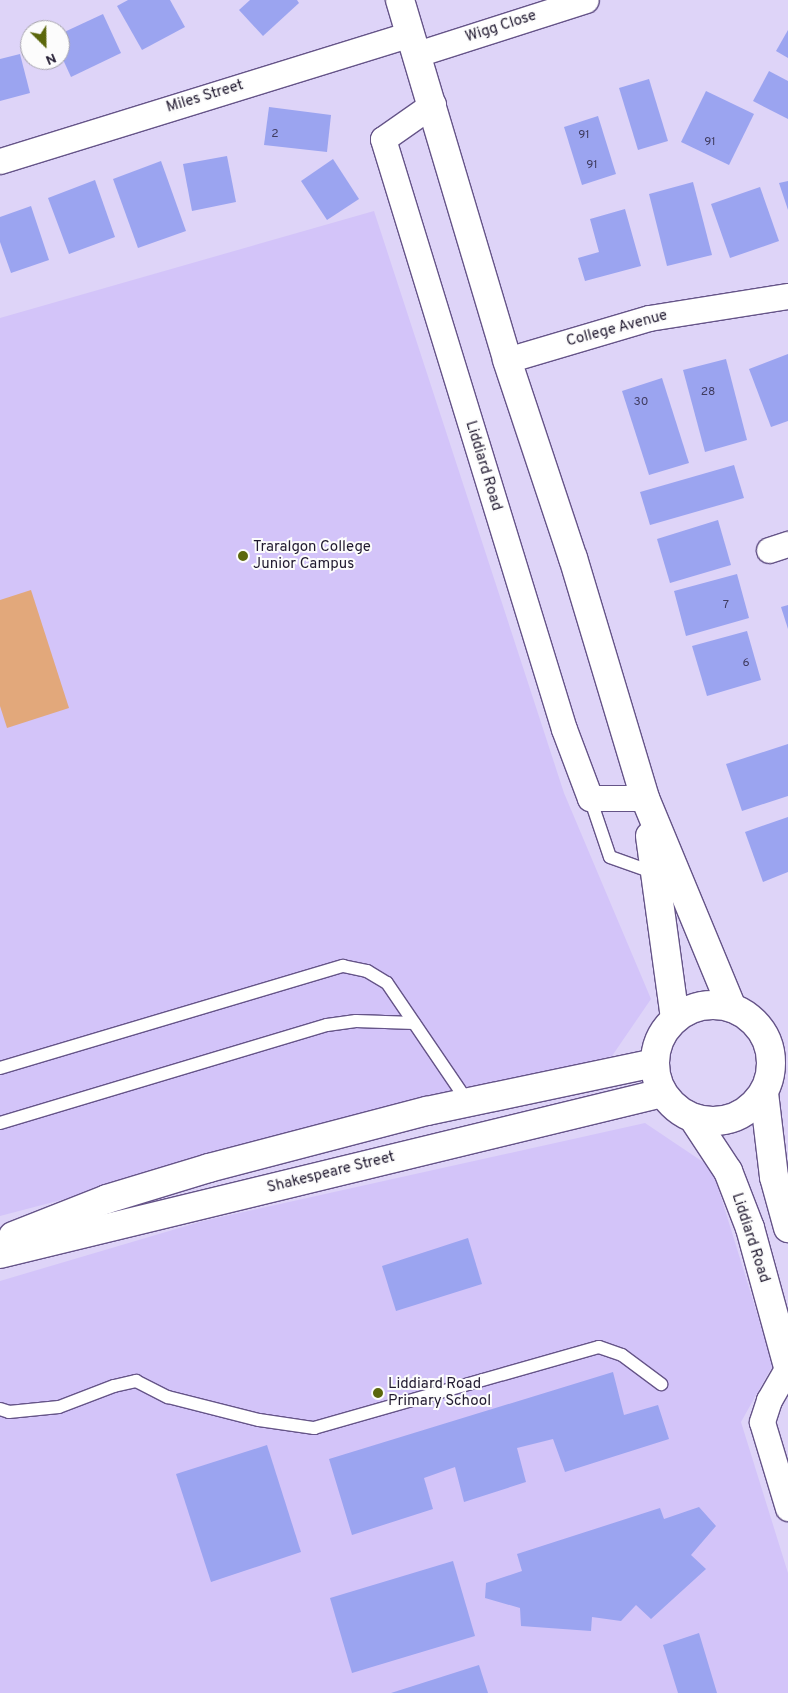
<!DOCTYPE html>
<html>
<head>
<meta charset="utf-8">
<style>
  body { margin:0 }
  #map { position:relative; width:788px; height:1693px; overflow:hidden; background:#ded4f8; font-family:Overpass,sans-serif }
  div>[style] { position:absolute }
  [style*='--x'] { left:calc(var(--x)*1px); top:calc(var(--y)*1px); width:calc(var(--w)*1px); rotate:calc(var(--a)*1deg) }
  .built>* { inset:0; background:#d3c4f9 }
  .green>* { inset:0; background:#e2a87b }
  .building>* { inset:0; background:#9ba4f0 }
  .roads { filter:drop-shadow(1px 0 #655488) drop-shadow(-1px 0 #655488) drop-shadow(0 1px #655488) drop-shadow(0 -1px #655488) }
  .service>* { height:12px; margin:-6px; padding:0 6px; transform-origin:6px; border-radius:6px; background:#fff }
  .minor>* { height:25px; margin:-12.5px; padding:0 12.5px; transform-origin:12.5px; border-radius:12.5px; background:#fff }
  .tertiary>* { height:28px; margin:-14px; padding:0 14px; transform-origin:14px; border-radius:14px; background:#fff }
  .tertiary>.ring { margin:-14px; padding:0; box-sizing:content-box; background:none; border:28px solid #fff; border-radius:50% }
  .dots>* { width:14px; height:14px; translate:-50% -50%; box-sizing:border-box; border:2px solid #fcfcfc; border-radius:50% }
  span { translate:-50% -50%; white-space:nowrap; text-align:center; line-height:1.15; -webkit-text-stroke:4px #fcfcfc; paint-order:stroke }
  .number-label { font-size:12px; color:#403c60 }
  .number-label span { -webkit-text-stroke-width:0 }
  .street-label { font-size:15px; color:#211a30 }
  .poi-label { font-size:15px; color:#211a30 }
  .left { translate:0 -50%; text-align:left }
  .north { position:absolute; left:20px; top:20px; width:50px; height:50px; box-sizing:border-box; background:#fcfcfc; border:1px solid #a4a2aa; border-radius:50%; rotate:157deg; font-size:14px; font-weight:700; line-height:20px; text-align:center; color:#211a30 }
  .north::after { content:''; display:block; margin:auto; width:18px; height:22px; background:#5b670c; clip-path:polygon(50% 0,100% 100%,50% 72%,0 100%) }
</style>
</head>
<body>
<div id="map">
  <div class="built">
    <i style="clip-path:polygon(374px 211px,564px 793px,651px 999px,612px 1056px,0 1216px,0 318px)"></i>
    <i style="clip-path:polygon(645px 1123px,712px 1168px,773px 1365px,741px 1422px,788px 1573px,788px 1693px,0 1693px,0 1281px,203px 1221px)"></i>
  </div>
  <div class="green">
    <i style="clip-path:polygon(31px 590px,69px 708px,7px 728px,0 706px,0 600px)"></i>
  </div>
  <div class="building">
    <i style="clip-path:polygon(128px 0,170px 0,185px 27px,142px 50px,117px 6px)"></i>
    <i style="clip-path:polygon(250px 0,297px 0,299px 3px,263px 36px,239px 10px)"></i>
    <i style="clip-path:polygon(103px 14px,121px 53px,71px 77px,60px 53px,60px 34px)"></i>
    <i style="clip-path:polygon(788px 30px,788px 58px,776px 51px)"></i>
    <i style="clip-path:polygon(20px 54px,30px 93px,0 101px,0 59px)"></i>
    <i style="clip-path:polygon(769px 71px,788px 81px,788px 119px,753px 101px)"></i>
    <i style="clip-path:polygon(649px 79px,668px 141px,638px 150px,619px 88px)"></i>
    <i style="clip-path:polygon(706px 91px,754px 114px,729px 165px,681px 142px)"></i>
    <i style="clip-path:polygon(269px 107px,331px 115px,327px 152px,264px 145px)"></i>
    <i style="clip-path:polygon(598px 116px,616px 174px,582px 185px,564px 127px)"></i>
    <i style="clip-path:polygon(227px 156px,236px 202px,192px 211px,183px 164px)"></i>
    <i style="clip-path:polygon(333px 159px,359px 199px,327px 220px,301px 181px)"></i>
    <i style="clip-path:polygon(161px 161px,186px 231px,138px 248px,113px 179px)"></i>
    <i style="clip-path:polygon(95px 180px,115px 237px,69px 254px,48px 198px)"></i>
    <i style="clip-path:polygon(788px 181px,788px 210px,779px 183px)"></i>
    <i style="clip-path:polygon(693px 182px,712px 255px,667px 266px,649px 194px)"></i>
    <i style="clip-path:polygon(760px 187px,779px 241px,730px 258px,711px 204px)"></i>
    <i style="clip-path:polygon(31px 206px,49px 260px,11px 273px,0 242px,0 217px)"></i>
    <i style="clip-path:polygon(625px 209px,641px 266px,585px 281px,578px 258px,599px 252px,590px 219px)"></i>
    <i style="clip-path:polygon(788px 354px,788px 421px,771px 427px,749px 369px)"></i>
    <i style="clip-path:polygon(726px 359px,747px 440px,705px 452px,683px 370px)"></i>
    <i style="clip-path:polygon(662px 378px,689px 463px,649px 475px,622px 391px)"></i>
    <i style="clip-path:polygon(734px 465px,744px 498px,650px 525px,640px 492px)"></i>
    <i style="clip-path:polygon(718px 520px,731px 565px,670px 583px,657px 539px)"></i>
    <i style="clip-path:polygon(737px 574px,749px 618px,686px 636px,674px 591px)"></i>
    <i style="clip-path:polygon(788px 605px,788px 629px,781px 607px)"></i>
    <i style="clip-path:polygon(747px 631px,761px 680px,707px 696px,692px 646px)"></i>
    <i style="clip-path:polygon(788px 744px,788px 796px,742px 811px,726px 764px)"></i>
    <i style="clip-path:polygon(788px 817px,788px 872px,763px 882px,745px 832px)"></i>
    <i style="clip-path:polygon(468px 1238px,482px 1284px,396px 1311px,382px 1266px)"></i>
    <i style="clip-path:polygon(613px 1372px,624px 1415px,658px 1405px,669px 1439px,565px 1472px,553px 1439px,517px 1448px,526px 1482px,464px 1502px,455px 1467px,424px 1478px,433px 1509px,352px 1535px,329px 1459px)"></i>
    <i style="clip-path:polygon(267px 1445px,301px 1552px,211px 1582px,176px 1474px)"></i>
    <i style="clip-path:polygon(699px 1507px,716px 1526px,691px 1555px,706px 1569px,651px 1619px,636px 1605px,621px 1621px,592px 1617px,591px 1631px,521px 1626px,520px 1608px,485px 1598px,486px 1583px,522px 1571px,517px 1554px,660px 1508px,664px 1519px)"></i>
    <i style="clip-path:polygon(453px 1561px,475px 1636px,352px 1673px,330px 1598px)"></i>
    <i style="clip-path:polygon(699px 1633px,717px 1693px,678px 1693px,663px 1645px)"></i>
    <i style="clip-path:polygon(479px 1665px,488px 1693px,391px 1693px)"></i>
  </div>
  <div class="roads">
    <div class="service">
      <i style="--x:590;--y:798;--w:62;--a:71.3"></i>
      <i style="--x:610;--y:857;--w:48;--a:19.6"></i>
      <i style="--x:0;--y:1068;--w:358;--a:-16.6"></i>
      <i style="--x:343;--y:966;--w:25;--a:12"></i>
      <i style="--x:367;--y:971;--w:23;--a:31"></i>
      <i style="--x:387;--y:983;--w:144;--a:55.8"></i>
      <i style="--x:0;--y:1123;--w:341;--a:-16.7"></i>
      <i style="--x:327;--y:1025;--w:29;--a:-8"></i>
      <i style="--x:356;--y:1021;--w:58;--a:2"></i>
      <i style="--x:0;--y:1409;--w:9;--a:18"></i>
      <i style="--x:9;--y:1412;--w:50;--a:-5.7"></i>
      <i style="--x:59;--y:1407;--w:59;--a:-20.9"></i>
      <i style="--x:114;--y:1386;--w:23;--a:-13"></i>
      <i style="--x:136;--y:1381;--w:36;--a:27"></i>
      <i style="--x:168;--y:1397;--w:94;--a:14.2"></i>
      <i style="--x:259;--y:1420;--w:56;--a:8.3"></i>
      <i style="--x:314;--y:1428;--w:296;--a:-15.9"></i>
      <i style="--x:599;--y:1347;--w:24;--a:19"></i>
      <i style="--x:622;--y:1355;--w:49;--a:36.6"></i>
    </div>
    <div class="minor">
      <i style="--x:417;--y:54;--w:177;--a:-17.7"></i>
      <i style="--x:433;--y:104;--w:61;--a:145"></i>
      <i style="--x:383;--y:139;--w:617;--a:72.95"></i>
      <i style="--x:564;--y:729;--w:74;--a:69.4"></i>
      <i style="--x:590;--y:798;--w:55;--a:0"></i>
      <i style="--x:0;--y:161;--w:429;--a:-17.2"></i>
      <i style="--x:507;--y:360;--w:148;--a:-16.5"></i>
      <i style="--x:649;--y:318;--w:141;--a:-9"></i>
      <i style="--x:769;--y:550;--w:20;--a:-18"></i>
      <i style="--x:788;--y:1367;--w:38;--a:120"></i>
      <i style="--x:769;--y:1400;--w:23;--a:108"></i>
      <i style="--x:762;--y:1422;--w:90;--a:73.2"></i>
    </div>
    <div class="tertiary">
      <i style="--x:400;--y:0;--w:376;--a:73.4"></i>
      <i style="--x:507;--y:360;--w:209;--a:71.6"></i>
      <i style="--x:573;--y:558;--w:251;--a:73.3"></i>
      <i style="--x:645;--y:798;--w:227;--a:67.5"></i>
      <i style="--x:650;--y:836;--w:184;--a:82.2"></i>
      <i class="ring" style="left:655px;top:1005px;width:88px;height:88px"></i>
      <i style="--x:764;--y:1093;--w:85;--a:83.2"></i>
      <i style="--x:774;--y:1177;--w:53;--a:74.6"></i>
      <i style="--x:693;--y:1118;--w:64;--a:56.6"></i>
      <i style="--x:728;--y:1171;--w:61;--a:68.9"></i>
      <i style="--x:750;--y:1228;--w:144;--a:74.7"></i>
      <i style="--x:13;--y:1236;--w:101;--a:-21.5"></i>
      <i style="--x:107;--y:1199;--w:107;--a:-16.9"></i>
      <i style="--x:209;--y:1168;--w:225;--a:-14.7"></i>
      <i style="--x:427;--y:1111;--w:232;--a:-11.9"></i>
      <i style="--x:0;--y:1254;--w:681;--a:-13.67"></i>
    </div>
  </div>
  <div class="dots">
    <i style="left:243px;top:556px;background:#5b670c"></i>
    <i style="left:378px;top:1393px;background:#5b670c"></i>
  </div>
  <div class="number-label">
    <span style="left:275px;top:135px">2</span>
    <span style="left:584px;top:136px">91</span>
    <span style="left:710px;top:143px">91</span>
    <span style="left:592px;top:166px">91</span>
    <span style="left:708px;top:393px">28</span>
    <span style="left:641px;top:403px">30</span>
    <span style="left:726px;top:606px">7</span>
    <span style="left:746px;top:664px">6</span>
  </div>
  <div class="street-label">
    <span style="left:501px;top:27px;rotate:-18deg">Wigg Close</span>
    <span style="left:205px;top:97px;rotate:-17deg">Miles Street</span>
    <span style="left:617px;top:329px;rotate:-15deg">College Avenue</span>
    <span style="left:483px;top:466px;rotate:73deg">Liddiard Road</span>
    <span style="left:331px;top:1173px;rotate:-14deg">Shakespeare Street</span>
    <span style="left:750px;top:1238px;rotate:72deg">Liddiard Road</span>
  </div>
  <div class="poi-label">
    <span class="left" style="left:253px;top:556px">Traralgon College<br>Junior Campus</span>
    <span class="left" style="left:388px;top:1393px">Liddiard Road<br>Primary School</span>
  </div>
  <div class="north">N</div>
</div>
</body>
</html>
